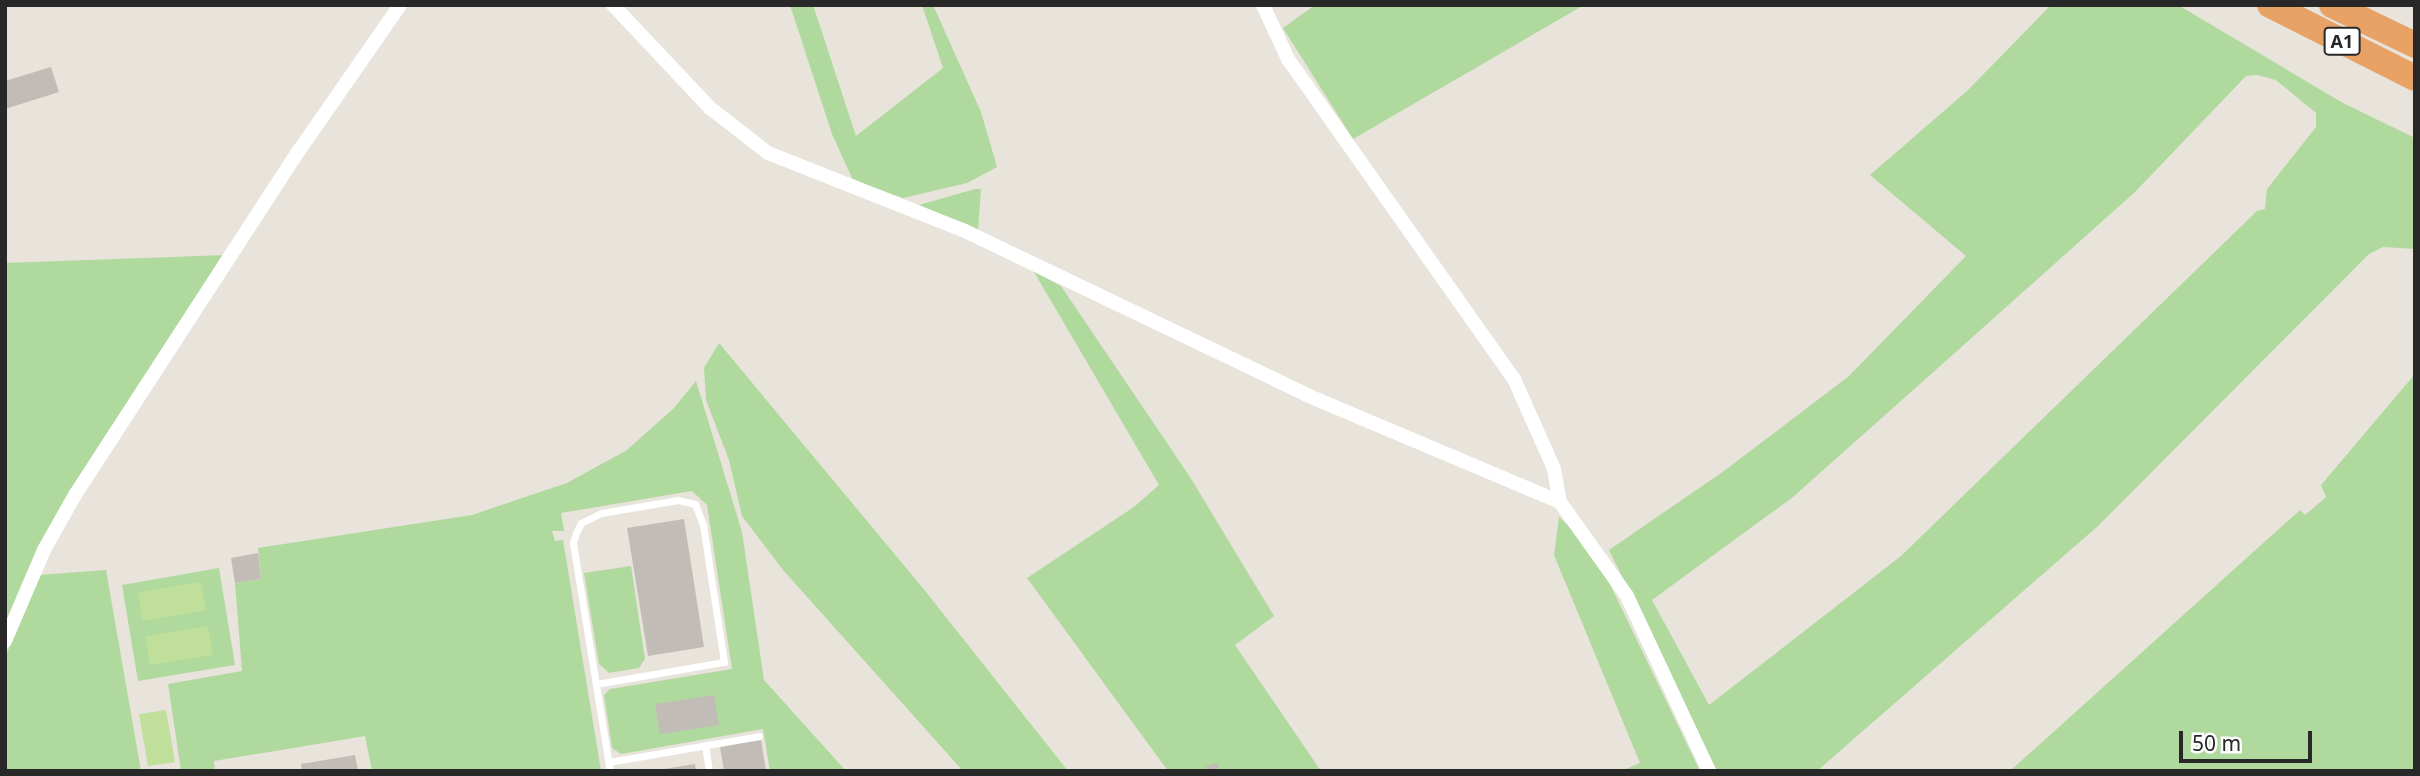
<!DOCTYPE html>
<html>
<head>
<meta charset="utf-8">
<style>
  body { margin:0 }
  #map { position:relative; width:2420px; height:776px; overflow:hidden; background:#e8e3db; font-family:"Noto Sans",sans-serif }
  div>[style] { position:absolute }
  [style*='--x'] { left:calc(var(--x)*1px); top:calc(var(--y)*1px); width:calc(var(--w)*1px); rotate:calc(var(--a)*1deg) }
  .green>* { inset:0; background:#b0d99e }
  .pitch>* { inset:0; background:#c0df9a }
  .building>* { inset:0; background:#c1bdb6 }
  .lane>* { height:7px; margin:-3.5px; padding:0 3.5px; transform-origin:3.5px; border-radius:3.5px; background:#fff }
  .street>* { height:14px; margin:-7px; padding:0 7px; transform-origin:7px; border-radius:7px; background:#fff }
  .highway>* { height:26px; margin:-13px; padding:0 13px; transform-origin:13px; border-radius:13px; background:#e9a265 }
  span { translate:-50% -50%; white-space:nowrap; text-align:center; line-height:1.15; -webkit-text-stroke:5px #fff; paint-order:stroke }
  .shield-label span { padding:2px 5px; background:#fff; border:2px solid; border-radius:5px; -webkit-text-stroke-width:0 }
  .shield-label { font-size:18px; color:#282828; font-weight:700 }
  .frame { position:absolute; inset:0; border:7px solid #282828; pointer-events:none }
  .scale { position:absolute; left:2179px; top:731px; width:133px; height:32px; box-sizing:border-box; border:4px solid #282828; border-top:0; padding-left:9px; font-size:21px; line-height:24px; white-space:nowrap; color:#282828; -webkit-text-stroke:5px #fff; paint-order:stroke }
</style>
</head>
<body>
<div id="map">
  <div class="green">
    <i style="clip-path:polygon(790px 5px,813px 5px,856px 136px,943px 68px,922px 5px,933px 5px,981px 112px,997px 167px,967px 183px,903px 198px,853px 180px,832px 134px)"></i>
    <i style="clip-path:polygon(1315px 5px,1584px 5px,1353px 139px,1283px 28px)"></i>
    <i style="clip-path:polygon(evenodd,2051px 5px,2178px 5px,2343px 103px,2415px 138px,2415px 249px,2383px 247px,2369px 254px,2098px 526px,1817px 771px,1717px 771px,1609px 550px,1724px 471px,1849px 376px,1966px 256px,1870px 175px,1967px 91px,2051px 5px,2257px 75px,2276px 80px,2316px 113px,2316px 127px,2267px 189px,2265px 209px,2257px 211px,1901px 556px,1709px 705px,1652px 600px,1793px 497px,2134px 193px,2246px 76px,2257px 75px)"></i>
    <i style="clip-path:polygon(975px 189px,981px 189px,978px 230px,919px 205px)"></i>
    <i style="clip-path:polygon(227px 255px,168px 347px,5px 629px,5px 263px)"></i>
    <i style="clip-path:polygon(1034px 272px,1061px 286px,1190px 477px,1274px 616px,1235px 645px,1321px 771px,1168px 771px,1027px 578px,1134px 507px,1159px 485px)"></i>
    <i style="clip-path:polygon(719px 343px,922px 587px,1068px 771px,963px 771px,783px 570px,742px 516px,729px 460px,706px 400px,704px 368px)"></i>
    <i style="clip-path:polygon(2415px 374px,2415px 771px,2010px 771px,2300px 510px,2305px 515px,2326px 497px,2321px 485px)"></i>
    <i style="clip-path:polygon(696px 381px,742px 532px,764px 680px,846px 771px,770px 771px,763px 729px,621px 754px,612px 748px,604px 695px,610px 689px,732px 669px,707px 505px,692px 491px,561px 513px,564px 531px,552px 531px,555px 541px,563px 540px,601px 771px,372px 771px,365px 736px,214px 761px,215px 771px,181px 771px,168px 684px,242px 671px,235px 583px,261px 579px,258px 548px,472px 515px,567px 483px,627px 450px,673px 409px)"></i>
    <i style="clip-path:polygon(1559px 517px,1579px 536px,1605px 574px,1700px 771px,1621px 771px,1640px 763px,1554px 555px)"></i>
    <i style="clip-path:polygon(631px 566px,645px 659px,639px 668px,609px 673px,599px 664px,584px 573px)"></i>
    <i style="clip-path:polygon(219px 568px,235px 665px,138px 681px,122px 585px)"></i>
    <i style="clip-path:polygon(106px 570px,141px 771px,5px 771px,5px 658px,39px 575px)"></i>
  </div>
  <div class="pitch">
    <i style="clip-path:polygon(201px 582px,206px 610px,143px 621px,138px 592px)"></i>
    <i style="clip-path:polygon(208px 626px,213px 655px,150px 665px,145px 636px)"></i>
    <i style="clip-path:polygon(166px 710px,175px 762px,148px 766px,139px 714px)"></i>
  </div>
  <div class="building">
    <i style="clip-path:polygon(51px 67px,59px 92px,5px 109px,5px 81px)"></i>
    <i style="clip-path:polygon(684px 519px,704px 647px,648px 656px,627px 528px)"></i>
    <i style="clip-path:polygon(258px 553px,261px 579px,235px 583px,231px 558px)"></i>
    <i style="clip-path:polygon(714px 695px,719px 725px,660px 734px,655px 704px)"></i>
    <i style="clip-path:polygon(761px 740px,766px 771px,724px 771px,720px 747px)"></i>
    <i style="clip-path:polygon(355px 755px,358px 771px,302px 771px,301px 764px)"></i>
    <i style="clip-path:polygon(1218px 763px,1219px 771px,1207px 771px,1206px 766px)"></i>
    <i style="clip-path:polygon(695px 764px,696px 771px,664px 771px,664px 769px)"></i>
  </div>
  <div class="lane">
    <i style="--x:596;--y:684;--w:130;--a:-9.8"></i>
    <i style="--x:724;--y:662;--w:139;--a:-98.7"></i>
    <i style="--x:703;--y:525;--w:22;--a:-111"></i>
    <i style="--x:695;--y:504;--w:17;--a:-167"></i>
    <i style="--x:678;--y:500;--w:78;--a:170.4"></i>
    <i style="--x:601;--y:513;--w:22;--a:153"></i>
    <i style="--x:581;--y:523;--w:11;--a:117"></i>
    <i style="--x:576;--y:533;--w:10;--a:107"></i>
    <i style="--x:573;--y:543;--w:231;--a:80.8"></i>
    <i style="--x:705;--y:745;--w:26;--a:81"></i>
    <i style="--x:609;--y:762;--w:152;--a:-9.8"></i>
  </div>
  <div class="street">
    <i style="--x:613;--y:5;--w:141;--a:46.7"></i>
    <i style="--x:710;--y:108;--w:73;--a:37.8"></i>
    <i style="--x:768;--y:153;--w:212;--a:21.6"></i>
    <i style="--x:965;--y:231;--w:389;--a:25.6"></i>
    <i style="--x:1316;--y:399;--w:265;--a:22.9"></i>
    <i style="--x:1560;--y:502;--w:115;--a:54.5"></i>
    <i style="--x:1627;--y:596;--w:193;--a:64.9"></i>
    <i style="--x:1263;--y:5;--w:60;--a:65.2"></i>
    <i style="--x:1288;--y:59;--w:392;--a:54.8"></i>
    <i style="--x:1514;--y:379;--w:98;--a:66"></i>
    <i style="--x:1554;--y:469;--w:34;--a:80"></i>
    <i style="--x:5;--y:641;--w:99;--a:-66.8"></i>
    <i style="--x:44;--y:550;--w:63;--a:-60.6"></i>
    <i style="--x:75;--y:495;--w:409;--a:-57"></i>
    <i style="--x:298;--y:152;--w:179;--a:-55.2"></i>
  </div>
  <div class="highway">
    <i style="--x:2270;--y:5;--w:162;--a:26.7"></i>
    <i style="--x:2332;--y:5;--w:92;--a:25.7"></i>
  </div>
  <div class="shield-label">
    <span style="left:2342px;top:41px">A1</span>
  </div>
  <div class="frame"></div>
  <div class="scale">50 m</div>
</div>
</body>
</html>
